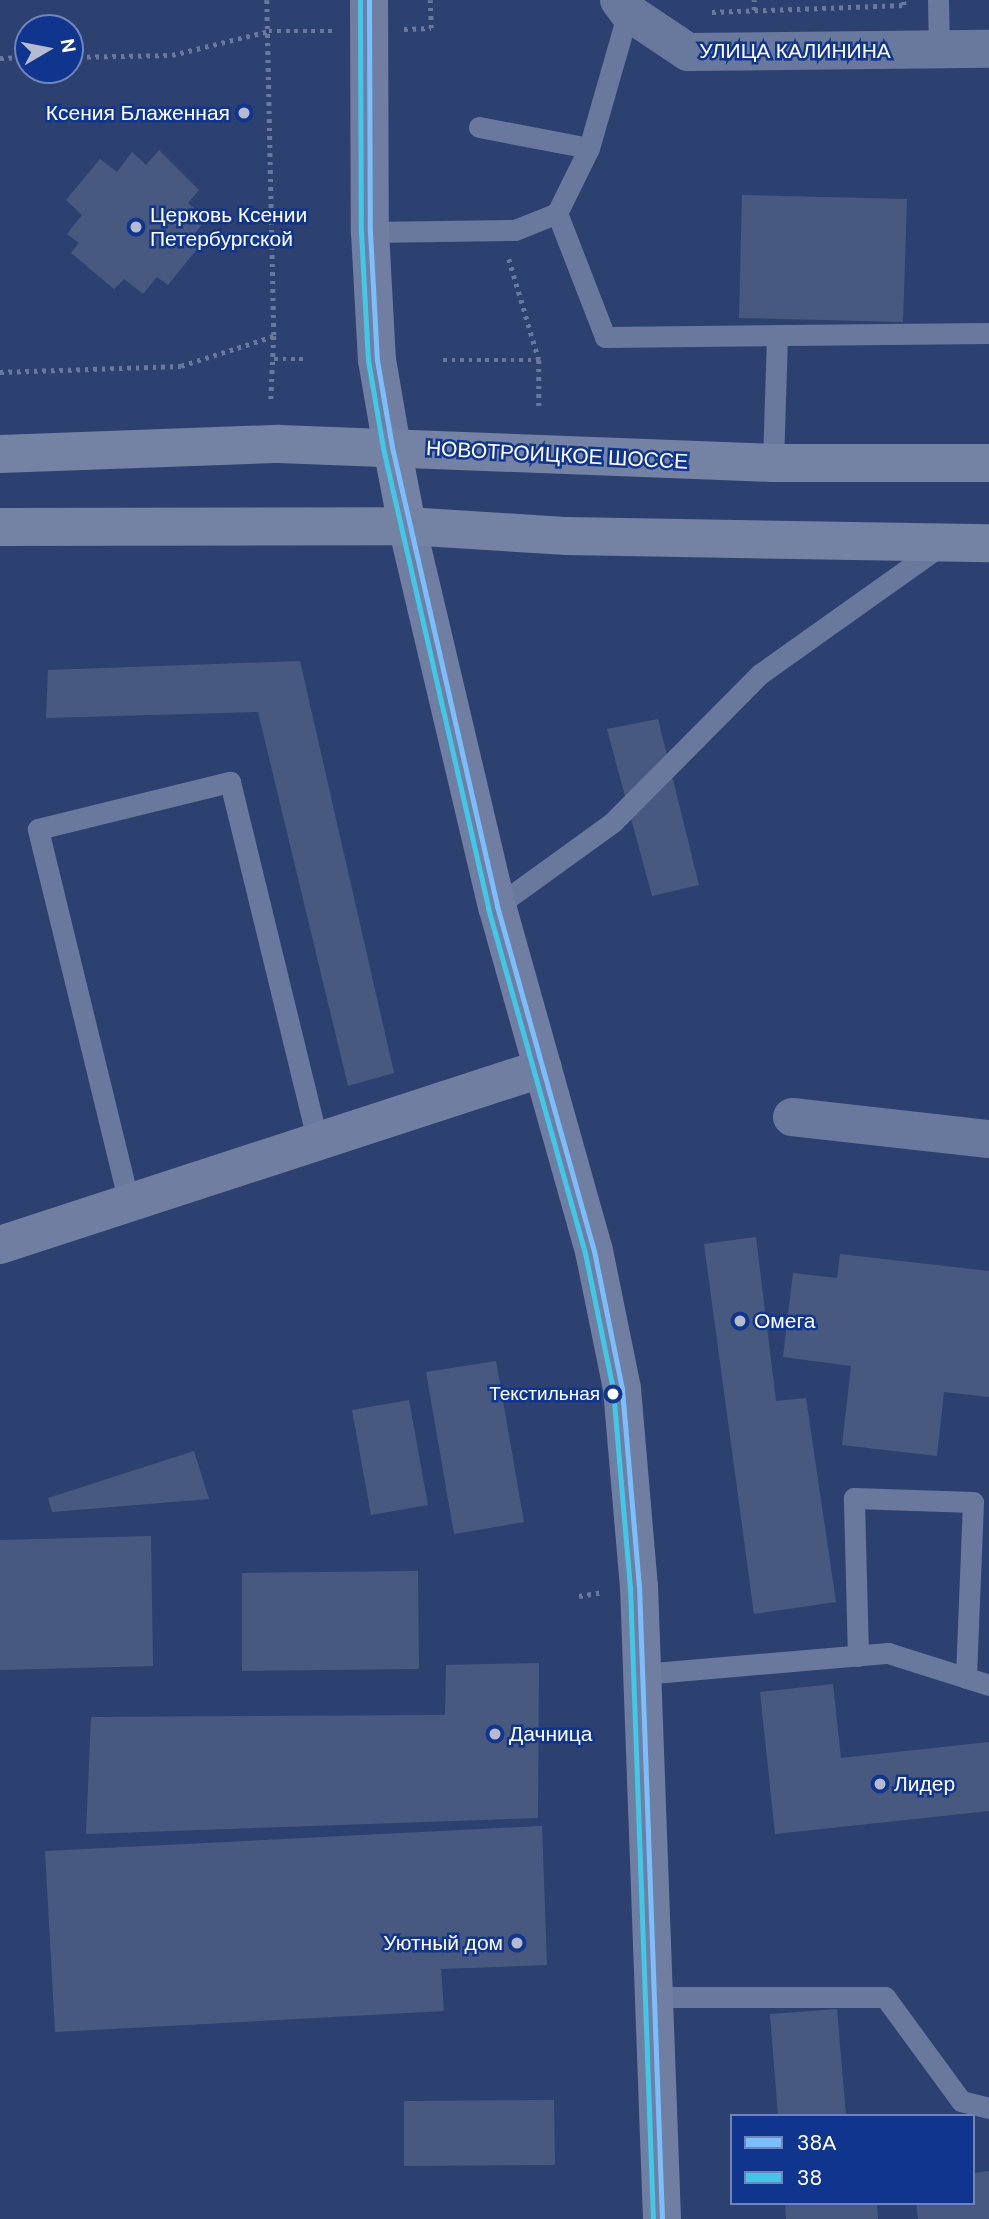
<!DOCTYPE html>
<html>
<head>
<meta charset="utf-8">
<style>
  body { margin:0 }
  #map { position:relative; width:989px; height:2219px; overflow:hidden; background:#2d4171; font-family:"DM Sans",sans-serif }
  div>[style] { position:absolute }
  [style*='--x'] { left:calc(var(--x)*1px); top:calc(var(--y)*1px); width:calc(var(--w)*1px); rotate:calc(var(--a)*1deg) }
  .building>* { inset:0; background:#485980 }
  .path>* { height:4.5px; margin-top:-2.25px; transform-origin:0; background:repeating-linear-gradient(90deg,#69799e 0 3.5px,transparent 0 8.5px) }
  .lane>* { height:21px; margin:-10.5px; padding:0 10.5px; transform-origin:10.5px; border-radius:10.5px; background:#69799e }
  .street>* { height:38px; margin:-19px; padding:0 19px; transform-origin:19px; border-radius:19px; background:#69799e }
  .secondary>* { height:38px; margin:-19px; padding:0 19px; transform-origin:19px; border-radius:19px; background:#707ea1 }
  .primary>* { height:38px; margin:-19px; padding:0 19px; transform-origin:19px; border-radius:19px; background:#7482a3 }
  .bus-1>* { height:5px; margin:-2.5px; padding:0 2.5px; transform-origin:2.5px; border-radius:2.5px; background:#7abffc }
  .bus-2>* { height:5px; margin:-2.5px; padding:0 2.5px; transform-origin:2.5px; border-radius:2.5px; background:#40c8e6 }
  .dots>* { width:19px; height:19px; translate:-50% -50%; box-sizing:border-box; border:4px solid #10358e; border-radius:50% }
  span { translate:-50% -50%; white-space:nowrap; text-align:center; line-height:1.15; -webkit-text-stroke:5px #10358e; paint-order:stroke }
  .bus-label { font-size:19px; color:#fff }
  .right { translate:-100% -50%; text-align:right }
  .street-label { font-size:21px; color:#fff }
  .poi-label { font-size:21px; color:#fff }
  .left { translate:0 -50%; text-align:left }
  .legend { position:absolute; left:730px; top:2114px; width:245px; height:91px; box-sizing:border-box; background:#10358e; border:2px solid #7086bb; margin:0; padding:9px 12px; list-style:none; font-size:21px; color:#fff }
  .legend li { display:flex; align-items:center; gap:14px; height:35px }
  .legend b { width:35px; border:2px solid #7086bb }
  .north { position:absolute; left:14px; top:14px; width:70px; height:70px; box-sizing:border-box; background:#10358e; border:2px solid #7086bb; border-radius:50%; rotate:80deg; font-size:19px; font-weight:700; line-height:28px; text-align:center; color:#fff }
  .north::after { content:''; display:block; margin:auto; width:24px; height:32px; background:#b6bccd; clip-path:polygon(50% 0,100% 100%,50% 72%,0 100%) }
</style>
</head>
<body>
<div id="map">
  <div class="building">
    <i style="clip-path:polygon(159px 150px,199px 190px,188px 203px,206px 219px,192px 237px,201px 244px,168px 285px,157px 277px,143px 294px,124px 279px,114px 289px,71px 253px,79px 243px,67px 234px,82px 215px,66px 200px,100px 159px,117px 172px,132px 152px,146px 165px)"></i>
    <i style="clip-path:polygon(742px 195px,907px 199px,903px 322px,739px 318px)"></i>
    <i style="clip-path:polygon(300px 661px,394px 1073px,348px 1086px,258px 712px,46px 718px,48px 670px)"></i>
    <i style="clip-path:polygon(658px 719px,699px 885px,652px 896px,607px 729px)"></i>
    <i style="clip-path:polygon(756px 1237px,776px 1401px,806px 1398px,836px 1602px,754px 1614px,704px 1244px)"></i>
    <i style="clip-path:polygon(840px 1254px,989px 1271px,989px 1397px,944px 1392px,937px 1456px,842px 1445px,851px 1366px,783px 1357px,793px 1273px,837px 1278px)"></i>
    <i style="clip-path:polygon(496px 1361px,524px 1522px,454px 1534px,426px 1372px)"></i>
    <i style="clip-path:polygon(409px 1400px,428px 1505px,371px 1515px,352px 1410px)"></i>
    <i style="clip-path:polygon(194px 1451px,209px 1499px,52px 1512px,48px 1498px)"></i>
    <i style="clip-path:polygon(151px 1536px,153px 1666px,0 1670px,0 1540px)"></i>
    <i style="clip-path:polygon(418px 1571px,419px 1669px,242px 1671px,242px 1573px)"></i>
    <i style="clip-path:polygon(539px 1663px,538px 1818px,86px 1834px,91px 1717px,445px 1715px,446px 1665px)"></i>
    <i style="clip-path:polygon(833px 1684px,841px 1758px,989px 1742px,989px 1811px,775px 1834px,760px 1692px)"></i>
    <i style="clip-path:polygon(542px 1826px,547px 1965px,441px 1969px,444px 2011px,55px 2032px,45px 1851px)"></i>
    <i style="clip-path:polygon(837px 2009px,846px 2116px,778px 2116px,770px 2014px)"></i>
    <i style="clip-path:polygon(554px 2100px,555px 2165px,404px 2166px,404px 2101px)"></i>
    <i style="clip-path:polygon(989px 2171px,989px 2219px,918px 2219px,916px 2203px,973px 2203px,973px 2173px)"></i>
    <i style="clip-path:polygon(785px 2203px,877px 2203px,878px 2219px,786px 2219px)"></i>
  </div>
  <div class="path">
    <i style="--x:267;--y:0;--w:336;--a:88.8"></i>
    <i style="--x:274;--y:336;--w:64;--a:92.7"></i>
    <i style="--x:754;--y:10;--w:10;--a:-90"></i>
    <i style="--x:712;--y:12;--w:192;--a:-2.1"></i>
    <i style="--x:904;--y:5;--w:5;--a:-101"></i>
    <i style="--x:404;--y:29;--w:27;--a:-2"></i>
    <i style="--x:431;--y:28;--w:28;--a:-92"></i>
    <i style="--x:70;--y:57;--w:102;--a:-1.1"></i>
    <i style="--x:172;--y:55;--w:100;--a:-13.9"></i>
    <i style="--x:269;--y:31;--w:63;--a:0"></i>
    <i style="--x:0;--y:58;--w:28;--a:-2"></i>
    <i style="--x:509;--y:259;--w:105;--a:73.5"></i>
    <i style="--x:539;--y:360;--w:48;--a:90"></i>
    <i style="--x:274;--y:359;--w:29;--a:0"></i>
    <i style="--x:443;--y:360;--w:96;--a:0"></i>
    <i style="--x:0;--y:372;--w:181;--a:-1.9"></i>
    <i style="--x:181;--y:366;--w:98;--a:-17.9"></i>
    <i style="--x:579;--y:1596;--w:24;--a:-9"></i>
  </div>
  <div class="lane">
    <i style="--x:938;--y:0;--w:50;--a:88.9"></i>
    <i style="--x:628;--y:12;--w:141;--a:106"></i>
    <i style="--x:589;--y:148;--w:72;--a:116.2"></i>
    <i style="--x:557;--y:213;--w:133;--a:68.8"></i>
    <i style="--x:605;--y:337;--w:384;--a:-0.6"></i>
    <i style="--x:479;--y:127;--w:112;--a:10.8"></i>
    <i style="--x:370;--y:232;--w:145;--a:-0.8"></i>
    <i style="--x:515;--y:230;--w:45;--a:-22"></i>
    <i style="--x:773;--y:463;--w:128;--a:-88.2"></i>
    <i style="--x:497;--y:906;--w:143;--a:-35.9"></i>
    <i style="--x:613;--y:822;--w:209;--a:-45.2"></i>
    <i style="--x:760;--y:674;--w:221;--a:-35.4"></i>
    <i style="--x:129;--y:1203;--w:385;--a:-103.7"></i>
    <i style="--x:38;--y:829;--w:198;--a:-13.8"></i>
    <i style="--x:230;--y:782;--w:367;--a:76.3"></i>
    <i style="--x:858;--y:1656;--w:158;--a:-91.5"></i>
    <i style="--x:854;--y:1498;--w:119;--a:1.9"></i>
    <i style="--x:973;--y:1502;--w:176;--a:92.3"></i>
    <i style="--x:642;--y:1674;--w:247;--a:-4.9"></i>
    <i style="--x:888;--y:1653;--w:106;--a:17.6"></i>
    <i style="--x:654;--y:1997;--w:231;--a:0"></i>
    <i style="--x:885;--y:1997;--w:129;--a:53.8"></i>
    <i style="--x:961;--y:2101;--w:29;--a:14"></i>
  </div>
  <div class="street">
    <i style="--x:619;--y:0;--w:15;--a:53"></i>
    <i style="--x:628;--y:12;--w:72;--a:33.7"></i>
    <i style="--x:688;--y:52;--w:301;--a:-0.6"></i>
    <i style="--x:792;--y:1117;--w:198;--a:6.4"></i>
  </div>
  <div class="secondary">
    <i style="--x:369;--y:0;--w:232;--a:89.8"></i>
    <i style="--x:370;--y:232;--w:128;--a:86.9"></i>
    <i style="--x:377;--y:360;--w:88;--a:80.2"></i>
    <i style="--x:407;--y:526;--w:391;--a:76.7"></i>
    <i style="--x:497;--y:906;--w:358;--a:74.3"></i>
    <i style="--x:594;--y:1251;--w:141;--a:78.5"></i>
    <i style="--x:622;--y:1389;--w:198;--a:85.1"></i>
    <i style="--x:639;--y:1586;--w:633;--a:87.92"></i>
    <i style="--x:0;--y:1245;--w:571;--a:-18.05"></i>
  </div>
  <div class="primary">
    <i style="--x:392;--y:447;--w:80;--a:79.2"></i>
    <i style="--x:0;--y:454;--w:279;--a:-2.1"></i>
    <i style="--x:279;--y:444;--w:494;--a:2.2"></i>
    <i style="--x:773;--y:463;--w:216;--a:0"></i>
    <i style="--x:0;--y:527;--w:407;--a:-0.1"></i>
    <i style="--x:407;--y:526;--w:161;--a:3.6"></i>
    <i style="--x:568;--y:536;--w:421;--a:1"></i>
  </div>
  <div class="bus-1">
    <i style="--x:369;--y:0;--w:232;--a:89.8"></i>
    <i style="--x:370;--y:232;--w:128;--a:86.9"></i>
    <i style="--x:377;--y:360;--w:88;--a:80.2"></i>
    <i style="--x:392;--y:447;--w:471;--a:77.1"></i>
    <i style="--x:497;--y:906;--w:358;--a:74.3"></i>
    <i style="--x:594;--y:1251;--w:141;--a:78.5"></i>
    <i style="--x:622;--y:1389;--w:198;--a:85.1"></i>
    <i style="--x:639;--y:1586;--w:633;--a:87.92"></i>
  </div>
  <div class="bus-2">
    <i style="--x:360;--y:0;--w:232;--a:89.8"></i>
    <i style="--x:361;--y:232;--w:128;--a:86.9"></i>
    <i style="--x:368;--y:360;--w:89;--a:80.3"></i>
    <i style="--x:383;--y:448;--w:472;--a:77.1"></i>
    <i style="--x:488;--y:908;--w:358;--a:74.3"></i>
    <i style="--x:585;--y:1253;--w:140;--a:78.4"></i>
    <i style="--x:613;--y:1390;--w:198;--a:85.1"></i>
    <i style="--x:630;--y:1587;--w:632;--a:87.92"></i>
  </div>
  <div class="dots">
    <i style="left:244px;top:113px;background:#b6bccd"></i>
    <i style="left:136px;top:227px;background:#b6bccd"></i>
    <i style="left:740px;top:1321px;background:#b6bccd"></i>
    <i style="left:613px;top:1394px;background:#fff"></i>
    <i style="left:495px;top:1734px;background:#b6bccd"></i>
    <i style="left:880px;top:1784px;background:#b6bccd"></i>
    <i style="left:517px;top:1943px;background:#b6bccd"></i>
  </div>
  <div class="bus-label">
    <span class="right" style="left:600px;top:1394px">Текстильная</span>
  </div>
  <div class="street-label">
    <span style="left:795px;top:51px">УЛИЦА КАЛИНИНА</span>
    <span style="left:557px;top:455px;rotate:3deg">НОВОТРОИЦКОЕ ШОССЕ</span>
  </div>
  <div class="poi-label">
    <span class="right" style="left:230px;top:113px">Ксения Блаженная</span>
    <span class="left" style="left:150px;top:227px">Церковь Ксении<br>Петербургской</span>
    <span class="left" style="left:754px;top:1321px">Омега</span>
    <span class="left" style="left:509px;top:1734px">Дачница</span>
    <span class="left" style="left:894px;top:1784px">Лидер</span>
    <span class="right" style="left:503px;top:1943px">Уютный дом</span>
  </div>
  <ul class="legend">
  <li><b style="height:9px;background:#7abffc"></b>38А</li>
  <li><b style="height:9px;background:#40c8e6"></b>38</li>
  </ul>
  <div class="north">N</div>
</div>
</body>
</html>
